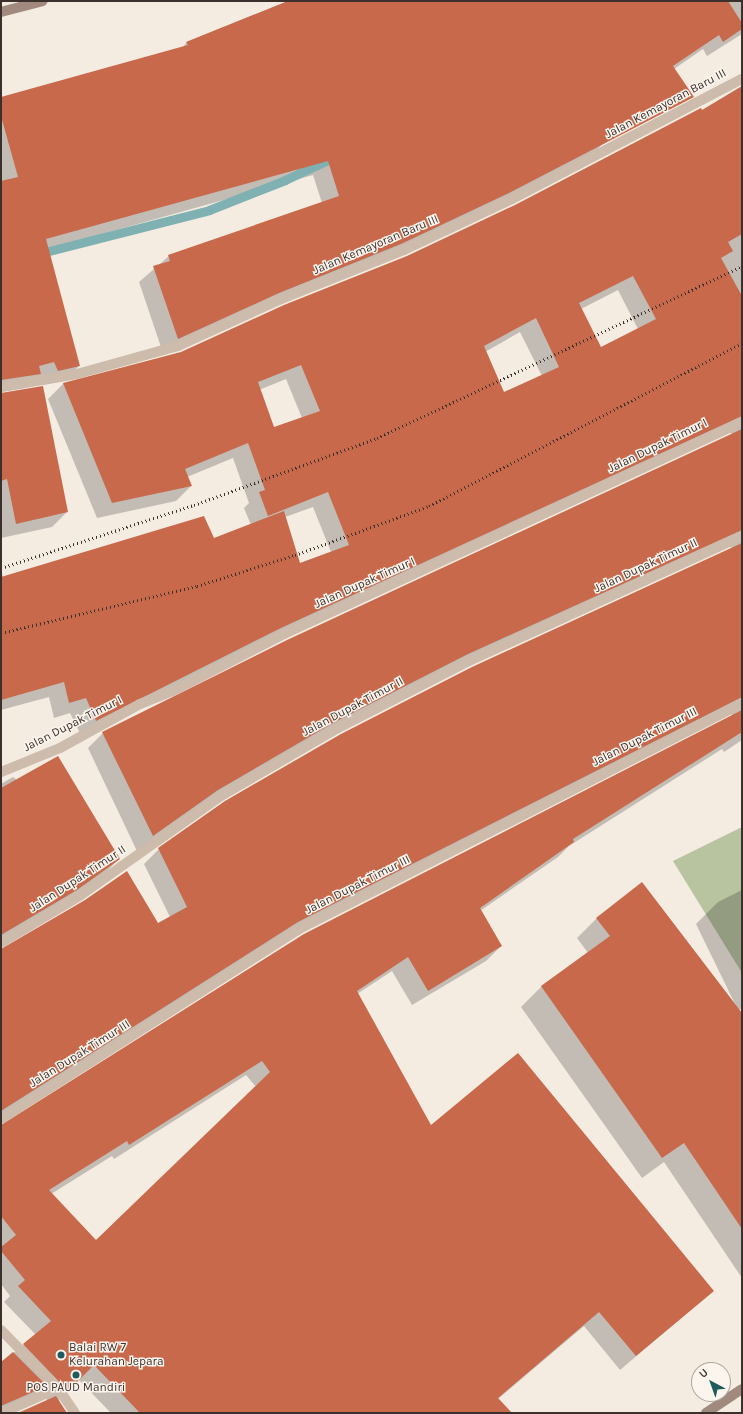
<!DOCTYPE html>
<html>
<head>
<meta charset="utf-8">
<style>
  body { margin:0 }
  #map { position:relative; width:743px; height:1414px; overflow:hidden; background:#f4ebe1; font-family:Karla,sans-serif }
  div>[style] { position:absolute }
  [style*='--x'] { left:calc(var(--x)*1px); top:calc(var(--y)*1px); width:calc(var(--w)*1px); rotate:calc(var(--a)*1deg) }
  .green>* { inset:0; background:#b8c4a0 }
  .shadow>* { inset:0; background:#0003 }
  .stream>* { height:9px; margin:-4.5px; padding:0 4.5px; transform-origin:4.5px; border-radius:4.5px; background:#7fb0b2 }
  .building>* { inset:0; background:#c8694b }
  .street>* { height:10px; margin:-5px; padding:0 5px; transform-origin:5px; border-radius:5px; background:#cdbbac }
  .secondary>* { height:10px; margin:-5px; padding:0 5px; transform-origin:5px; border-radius:5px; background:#a18a7d }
  .rail>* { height:3px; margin-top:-1.5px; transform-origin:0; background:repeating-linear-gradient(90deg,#3b302b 0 1px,transparent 0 4px) }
  .dots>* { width:11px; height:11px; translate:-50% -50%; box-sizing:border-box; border:2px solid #fbf5ee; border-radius:50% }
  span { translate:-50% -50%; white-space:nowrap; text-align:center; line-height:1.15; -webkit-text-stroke:3px #fbf5ee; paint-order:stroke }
  .street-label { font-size:12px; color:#3b302b }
  .poi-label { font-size:12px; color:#3b302b }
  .left { translate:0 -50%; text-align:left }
  .frame { position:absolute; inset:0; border:2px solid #3b302b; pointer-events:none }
  .north { position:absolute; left:691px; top:1362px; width:40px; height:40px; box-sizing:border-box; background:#fbf5ee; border:1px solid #aea6a0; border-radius:50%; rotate:319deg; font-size:11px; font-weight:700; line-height:16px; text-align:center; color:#3b302b }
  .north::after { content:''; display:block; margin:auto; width:14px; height:18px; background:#1f5a5e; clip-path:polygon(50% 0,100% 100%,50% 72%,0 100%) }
</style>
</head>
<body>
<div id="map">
  <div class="green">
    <i style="clip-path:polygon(742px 827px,742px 973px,673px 861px)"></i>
  </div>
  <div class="shadow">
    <i style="clip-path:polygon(288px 1px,742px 1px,742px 34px,707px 56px,703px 49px,674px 69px,589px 158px,493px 208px,163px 353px,139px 282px,169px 256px,322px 203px,313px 175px,48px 249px,79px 366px,64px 381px,43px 385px,39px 376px,25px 388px,1px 392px,1px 98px,182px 48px,187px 42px)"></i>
    <i style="clip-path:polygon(evenodd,742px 87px,742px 740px,724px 752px,722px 749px,569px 846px,558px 857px,480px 911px,501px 946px,486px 961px,412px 1005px,392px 971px,357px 994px,431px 1127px,713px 1291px,620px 1370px,584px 1326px,498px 1399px,511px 1413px,111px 1413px,78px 1379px,58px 1401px,66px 1413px,20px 1413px,48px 1401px,40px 1392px,1px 1411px,1px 1363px,36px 1335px,4px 1302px,10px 1296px,1px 1284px,1px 1125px,5px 1126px,732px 716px,731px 713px,282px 937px,1px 1116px,1px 949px,158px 924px,170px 917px,144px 864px,159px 849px,733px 548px,724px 545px,319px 737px,137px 851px,88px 748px,103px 733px,733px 434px,724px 431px,81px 735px,70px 713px,54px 718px,49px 697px,1px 710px,1px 568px,3px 578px,213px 539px,251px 525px,244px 508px,249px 503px,233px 458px,187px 477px,191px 486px,176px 501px,97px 518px,48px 399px,63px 384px,181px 353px,407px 257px,515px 206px,702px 111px,742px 87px,618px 290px,638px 329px,600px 349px,581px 309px,618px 290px,742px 87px,520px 332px,542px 376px,504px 393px,485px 352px,520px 332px,742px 87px,286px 379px,302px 418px,273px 428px,259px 390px,286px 379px,742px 87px,313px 507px,331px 552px,299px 564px,285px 517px,313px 507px,742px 87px,246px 1075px,256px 1087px,96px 1241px,51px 1194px,112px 1156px,114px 1159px,246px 1075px)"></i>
    <i style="clip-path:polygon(1px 394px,67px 512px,52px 527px,1px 538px)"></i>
    <i style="clip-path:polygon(13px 777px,119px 859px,104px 874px,61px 904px,1px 941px,1px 784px)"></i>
    <i style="clip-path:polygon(742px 890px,742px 1008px,739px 1010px,742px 1014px,742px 1278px,664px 1162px,642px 1178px,521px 1007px,541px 987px,588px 953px,577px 938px,597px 918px,736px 1006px,696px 924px,718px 902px)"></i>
  </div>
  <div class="stream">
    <i style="--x:37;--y:254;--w:178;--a:-14.3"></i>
    <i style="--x:209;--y:210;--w:82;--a:-21.5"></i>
    <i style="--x:285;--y:180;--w:54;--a:-25.1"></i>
  </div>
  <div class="building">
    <i style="clip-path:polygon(288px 1px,728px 1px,742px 23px,742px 29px,723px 42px,719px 35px,673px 66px,694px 97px,509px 193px,401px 244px,279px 293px,178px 339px,153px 266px,170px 261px,168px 255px,339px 196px,328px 161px,46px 239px,80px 366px,58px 371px,54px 362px,39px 366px,41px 374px,1px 380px,1px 181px,18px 177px,1px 116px,1px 97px,188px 45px,186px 42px)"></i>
    <i style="clip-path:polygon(evenodd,742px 86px,742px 234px,728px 242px,733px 251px,721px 258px,742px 296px,742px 416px,281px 628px,96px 721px,86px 698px,69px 703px,64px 682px,1px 700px,1px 577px,204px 516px,214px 538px,284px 511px,300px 563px,349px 545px,328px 492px,268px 516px,259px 492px,265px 490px,248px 443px,185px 469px,192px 486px,112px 503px,63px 383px,181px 352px,284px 305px,407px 256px,515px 205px,701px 108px,702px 110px,742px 86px,633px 276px,656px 319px,601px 347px,579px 303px,633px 276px,742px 86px,536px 318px,559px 367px,504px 392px,484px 346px,536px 318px,742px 86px,301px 365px,320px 411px,274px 427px,258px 382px,301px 365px)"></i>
    <i style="clip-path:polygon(43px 386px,68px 512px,16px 524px,7px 479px,1px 481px,1px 393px)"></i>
    <i style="clip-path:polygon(742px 429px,742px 530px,466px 655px,335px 722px,218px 790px,153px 836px,102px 732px,287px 640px)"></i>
    <i style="clip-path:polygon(742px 543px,742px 697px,298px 922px,1px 1111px,1px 949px,85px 900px,127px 871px,158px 923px,187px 907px,158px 848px,225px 801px,341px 734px,472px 667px)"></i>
    <i style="clip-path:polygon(evenodd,742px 710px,742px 732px,573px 839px,574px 842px,480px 908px,502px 946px,428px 991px,408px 957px,357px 991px,431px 1125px,518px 1053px,714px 1291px,636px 1356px,599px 1312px,498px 1398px,512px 1413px,140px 1413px,94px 1365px,68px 1391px,23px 1344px,51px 1321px,18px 1286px,25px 1280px,1px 1251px,1px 1247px,16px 1235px,1px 1216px,1px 1125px,304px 934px,742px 710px,262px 1061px,270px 1072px,96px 1240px,49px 1190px,127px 1141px,129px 1145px,262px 1061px)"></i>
    <i style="clip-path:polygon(58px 756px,120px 859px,77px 890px,1px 935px,1px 788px)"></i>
    <i style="clip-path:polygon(642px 882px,742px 1013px,742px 1229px,684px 1143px,662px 1158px,541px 986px,610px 936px,596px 918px)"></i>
    <i style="clip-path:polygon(13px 1352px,47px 1386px,1px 1406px,1px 1362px)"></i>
    <i style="clip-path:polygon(56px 1396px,67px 1413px,18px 1413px)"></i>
  </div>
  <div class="street">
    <i style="--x:1;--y:387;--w:77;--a:-9.7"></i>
    <i style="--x:77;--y:374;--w:105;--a:-15.5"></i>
    <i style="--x:178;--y:346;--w:113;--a:-24.5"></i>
    <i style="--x:281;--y:299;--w:132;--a:-21.7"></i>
    <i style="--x:404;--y:250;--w:119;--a:-25.3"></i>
    <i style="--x:512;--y:199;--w:259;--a:-27.6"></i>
    <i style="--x:1;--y:772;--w:64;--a:-22.1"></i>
    <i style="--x:60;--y:748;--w:91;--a:-28.8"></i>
    <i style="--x:140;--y:704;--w:38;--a:-22"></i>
    <i style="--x:175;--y:690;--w:123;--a:-27.2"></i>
    <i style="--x:284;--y:634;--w:505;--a:-24.84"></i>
    <i style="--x:1;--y:943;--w:93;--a:-31"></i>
    <i style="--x:81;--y:895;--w:171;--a:-35.3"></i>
    <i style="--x:221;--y:796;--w:135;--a:-30.2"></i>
    <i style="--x:338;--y:728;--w:147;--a:-27.1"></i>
    <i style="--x:469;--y:661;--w:300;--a:-24.6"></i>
    <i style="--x:1;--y:1119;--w:356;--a:-32.5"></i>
    <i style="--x:301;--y:928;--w:495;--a:-27"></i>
    <i style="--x:1;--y:1330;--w:81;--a:45.5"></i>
    <i style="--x:58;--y:1388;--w:30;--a:56"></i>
    <i style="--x:2;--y:1413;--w:61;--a:-24.1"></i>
  </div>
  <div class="secondary">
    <i style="--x:1;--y:12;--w:43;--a:-14.7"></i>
    <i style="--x:706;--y:1413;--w:43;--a:-33.7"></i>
  </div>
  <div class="rail">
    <i style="--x:1;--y:568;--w:203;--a:-18.1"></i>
    <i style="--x:194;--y:505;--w:195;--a:-20.1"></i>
    <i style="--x:377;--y:438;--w:403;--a:-25.2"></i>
    <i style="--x:1;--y:633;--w:202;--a:-13.5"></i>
    <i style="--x:197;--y:586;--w:103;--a:-17.6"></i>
    <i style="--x:295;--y:555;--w:143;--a:-20.1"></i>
    <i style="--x:429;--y:506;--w:353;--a:-27.5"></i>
  </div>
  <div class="dots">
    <i style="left:61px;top:1355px;background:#1f5a5e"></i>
    <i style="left:76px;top:1375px;background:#1f5a5e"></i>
  </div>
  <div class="street-label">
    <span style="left:666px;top:104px;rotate:-28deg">Jalan Kemayoran Baru III</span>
    <span style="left:376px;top:245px;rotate:-23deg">Jalan Kemayoran Baru III</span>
    <span style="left:658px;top:446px;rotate:-26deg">Jalan Dupak Timur I</span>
    <span style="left:646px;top:566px;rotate:-25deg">Jalan Dupak Timur II</span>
    <span style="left:365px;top:583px;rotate:-24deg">Jalan Dupak Timur I</span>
    <span style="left:353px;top:707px;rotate:-28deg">Jalan Dupak Timur II</span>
    <span style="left:73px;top:724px;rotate:-27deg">Jalan Dupak Timur I</span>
    <span style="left:645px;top:737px;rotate:-27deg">Jalan Dupak Timur III</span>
    <span style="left:78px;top:879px;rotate:-33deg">Jalan Dupak Timur II</span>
    <span style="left:358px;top:885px;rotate:-27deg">Jalan Dupak Timur III</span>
    <span style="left:80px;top:1054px;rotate:-32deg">Jalan Dupak Timur III</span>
  </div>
  <div class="poi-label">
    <span class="left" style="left:69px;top:1355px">Balai RW 7<br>Kelurahan Jepara</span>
    <span style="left:76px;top:1388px">POS PAUD Mandiri</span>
  </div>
  <div class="frame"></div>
  <div class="north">U</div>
</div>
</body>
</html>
